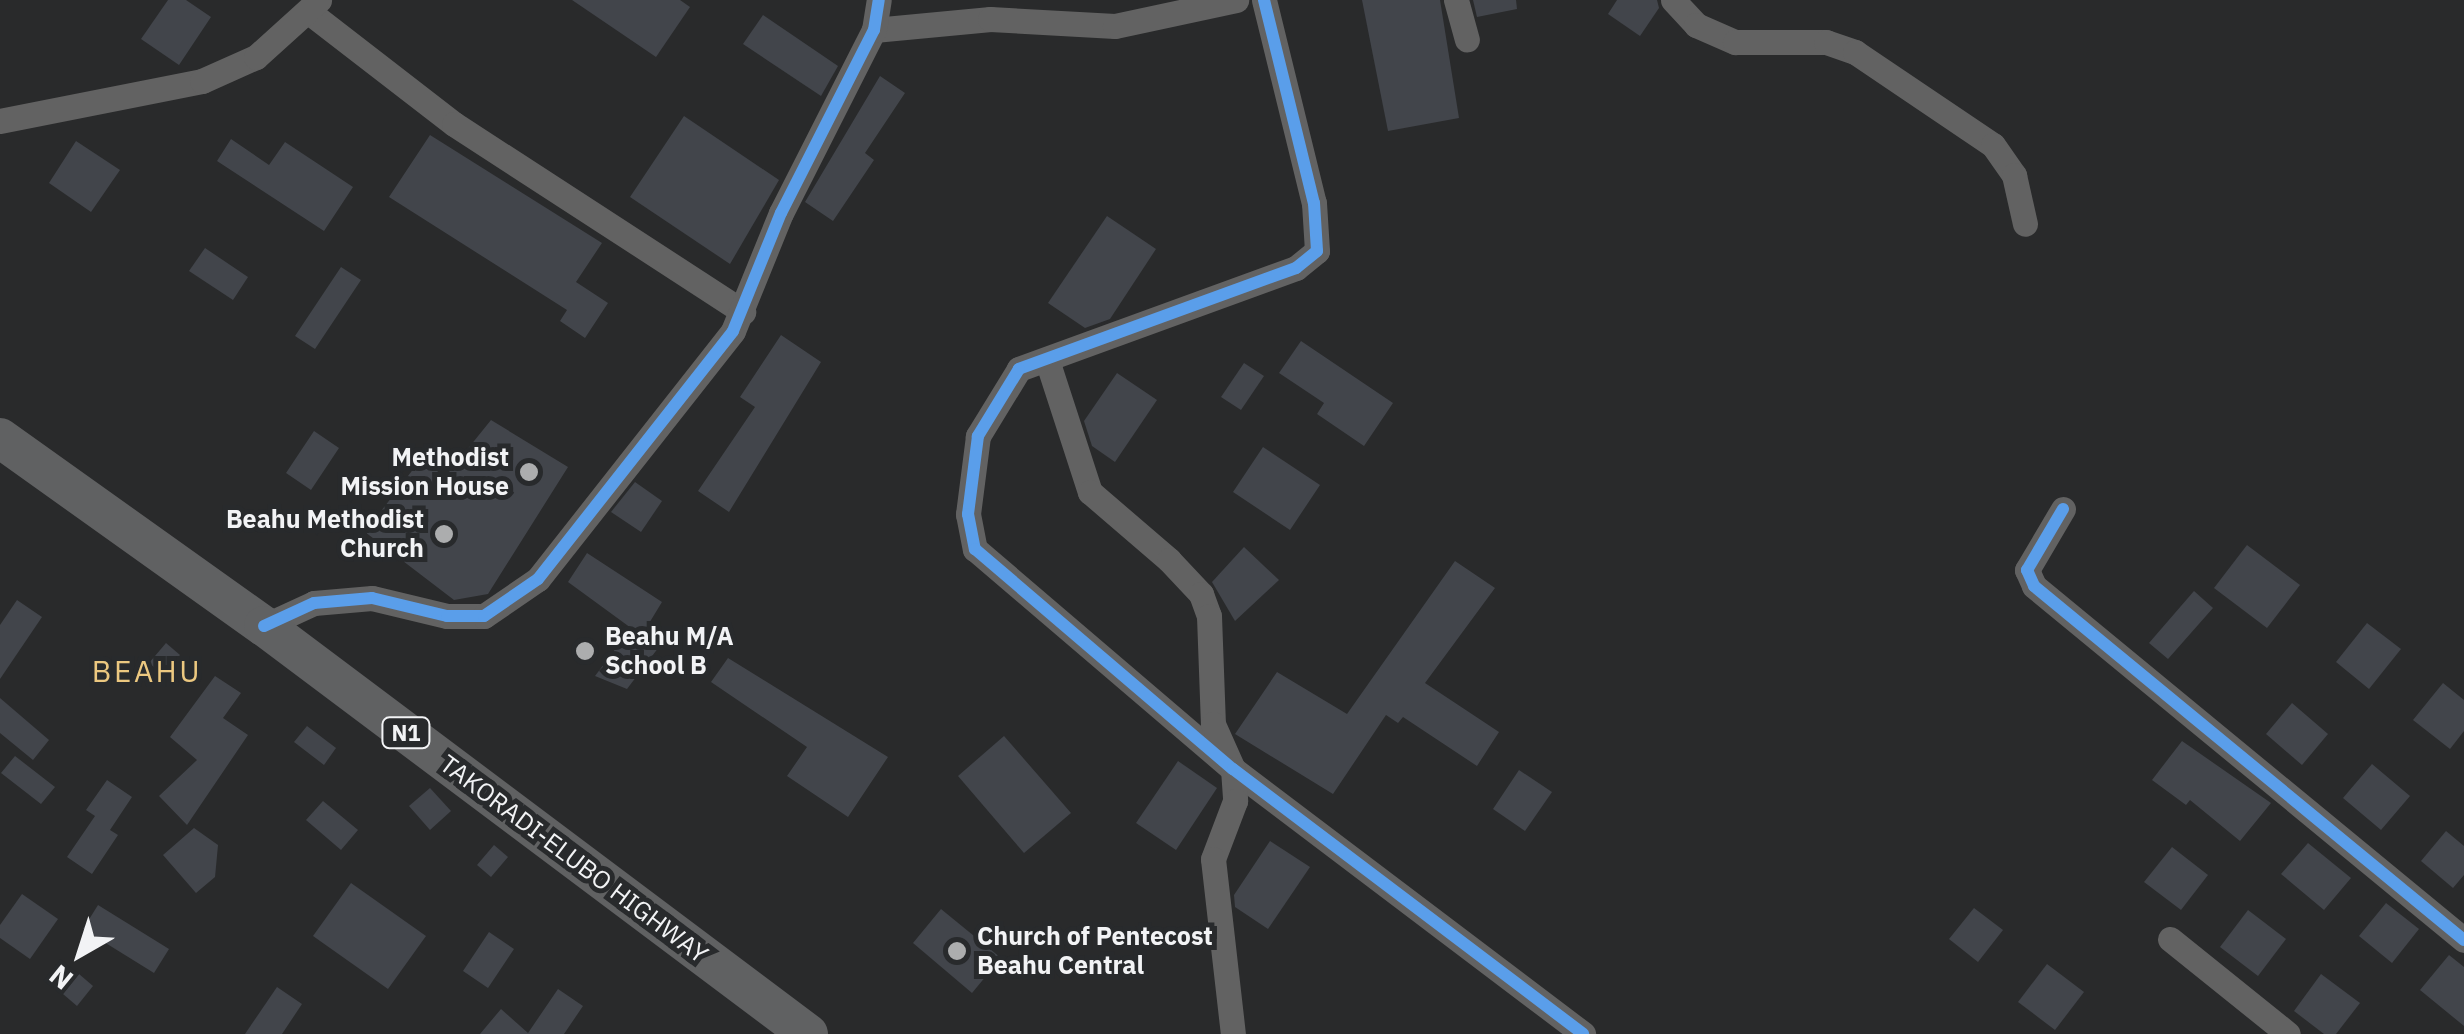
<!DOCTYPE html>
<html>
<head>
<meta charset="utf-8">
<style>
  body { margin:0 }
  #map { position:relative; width:2464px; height:1034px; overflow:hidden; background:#292a2b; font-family:"IBM Plex Sans",sans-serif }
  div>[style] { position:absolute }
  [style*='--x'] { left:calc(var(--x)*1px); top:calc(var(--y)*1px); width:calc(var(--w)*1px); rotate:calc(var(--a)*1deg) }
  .building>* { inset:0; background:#42454b }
  .minor>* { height:25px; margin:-12.5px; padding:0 12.5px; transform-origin:12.5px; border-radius:12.5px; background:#626262 }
  .trunk>* { height:40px; margin:-20px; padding:0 20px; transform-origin:20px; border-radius:20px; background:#606162 }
  .cycleway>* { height:12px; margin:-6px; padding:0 6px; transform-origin:6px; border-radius:6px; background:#5a9eea }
  .dots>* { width:28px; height:28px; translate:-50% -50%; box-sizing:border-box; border:5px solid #282a2c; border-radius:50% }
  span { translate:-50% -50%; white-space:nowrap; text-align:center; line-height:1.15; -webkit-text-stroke:10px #282a2c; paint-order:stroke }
  .shield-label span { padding:2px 8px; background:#282a2c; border:2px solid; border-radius:8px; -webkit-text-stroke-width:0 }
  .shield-label { font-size:22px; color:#f2f3f5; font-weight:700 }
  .poi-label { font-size:25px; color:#f2f3f5; font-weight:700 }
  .right { translate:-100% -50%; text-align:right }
  .left { translate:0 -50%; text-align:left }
  .street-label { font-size:25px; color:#f2f3f5 }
  .quarter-label { font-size:30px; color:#ecc880; letter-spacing:2.5px }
  .north { position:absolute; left:30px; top:904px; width:100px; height:100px; -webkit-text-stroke:8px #282a2c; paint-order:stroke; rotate:219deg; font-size:28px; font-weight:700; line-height:40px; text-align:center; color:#f2f3f5 }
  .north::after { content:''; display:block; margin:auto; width:35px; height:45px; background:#f2f3f5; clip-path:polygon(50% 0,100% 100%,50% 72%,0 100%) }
</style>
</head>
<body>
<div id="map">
  <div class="building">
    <i style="clip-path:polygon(168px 0,186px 0,211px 17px,179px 65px,141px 39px)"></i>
    <i style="clip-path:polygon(572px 0,680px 0,690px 7px,656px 57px)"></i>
    <i style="clip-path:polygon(1362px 0,1440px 0,1459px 118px,1388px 131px)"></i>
    <i style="clip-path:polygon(1473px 0,1516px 0,1517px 9px,1477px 17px)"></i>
    <i style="clip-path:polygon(1617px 0,1657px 0,1659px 8px,1640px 36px,1608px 14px)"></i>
    <i style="clip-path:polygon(763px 15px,838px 66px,821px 96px,743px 44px)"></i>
    <i style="clip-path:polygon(880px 76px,905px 93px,865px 153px,874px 160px,833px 221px,805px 202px)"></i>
    <i style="clip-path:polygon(684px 116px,779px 180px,730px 264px,630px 197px)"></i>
    <i style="clip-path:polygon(430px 135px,602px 243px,576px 282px,608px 303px,585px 338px,560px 321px,567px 310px,389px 197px)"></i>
    <i style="clip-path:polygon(231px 139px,269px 165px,285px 142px,353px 187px,324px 231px,217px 161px)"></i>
    <i style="clip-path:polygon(76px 141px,120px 170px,91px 212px,49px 183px)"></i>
    <i style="clip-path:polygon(1107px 216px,1156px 249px,1110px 319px,1085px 328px,1048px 303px)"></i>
    <i style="clip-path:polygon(205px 248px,248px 277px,233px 300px,189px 271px)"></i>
    <i style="clip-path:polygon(341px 267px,361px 280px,315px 349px,295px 336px)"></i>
    <i style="clip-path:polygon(781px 335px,821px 362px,729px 512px,698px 491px,755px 407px,740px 397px)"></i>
    <i style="clip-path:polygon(1301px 341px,1393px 403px,1364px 446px,1317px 414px,1324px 403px,1279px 373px)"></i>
    <i style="clip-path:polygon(1244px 363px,1264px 376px,1241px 410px,1221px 397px)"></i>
    <i style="clip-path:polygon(1117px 373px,1157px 400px,1115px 462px,1092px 446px,1084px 421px)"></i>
    <i style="clip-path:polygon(491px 420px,568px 467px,488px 594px,454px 600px,365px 532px,421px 459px,445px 477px)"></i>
    <i style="clip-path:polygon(314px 431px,339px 448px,311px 490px,286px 473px)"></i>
    <i style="clip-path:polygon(1263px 447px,1320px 485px,1290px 530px,1233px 492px)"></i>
    <i style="clip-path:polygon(635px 482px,662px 501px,641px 532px,611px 512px)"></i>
    <i style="clip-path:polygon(2247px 545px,2300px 585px,2267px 628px,2214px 588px)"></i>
    <i style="clip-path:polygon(1244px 547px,1279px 580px,1235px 621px,1212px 582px)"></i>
    <i style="clip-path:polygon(587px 553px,662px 602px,648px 625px,665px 639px,627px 689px,595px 676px,631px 628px,568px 582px)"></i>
    <i style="clip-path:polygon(1455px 561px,1495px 588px,1425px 683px,1499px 732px,1477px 766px,1403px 717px,1398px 723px,1386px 715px,1333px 794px,1235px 734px,1277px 672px,1347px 714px)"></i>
    <i style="clip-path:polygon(2194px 591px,2213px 608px,2168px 659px,2149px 643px)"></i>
    <i style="clip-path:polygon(17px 600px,42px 617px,0 679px,0 625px)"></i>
    <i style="clip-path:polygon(2367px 623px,2401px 649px,2369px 689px,2336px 662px)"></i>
    <i style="clip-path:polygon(166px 643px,180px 655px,163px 675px,149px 663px)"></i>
    <i style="clip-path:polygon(728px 658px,888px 757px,848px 817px,787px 776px,807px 747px,711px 682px)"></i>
    <i style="clip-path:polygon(215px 676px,241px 693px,223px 718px,248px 735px,187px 825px,159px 796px,197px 760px,170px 737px)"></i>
    <i style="clip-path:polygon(2443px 683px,2464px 700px,2464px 731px,2450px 749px,2413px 720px)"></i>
    <i style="clip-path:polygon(0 698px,49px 740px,33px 760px,0 733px)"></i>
    <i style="clip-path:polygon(2292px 703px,2328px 734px,2302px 765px,2266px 734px)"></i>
    <i style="clip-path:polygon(307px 726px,336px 748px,324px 765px,294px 742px)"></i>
    <i style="clip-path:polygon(1004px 736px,1071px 813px,1024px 853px,958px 776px)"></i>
    <i style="clip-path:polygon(2182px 741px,2271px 803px,2240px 841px,2190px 800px,2186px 805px,2152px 780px)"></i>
    <i style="clip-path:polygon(15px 756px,55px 787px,41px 804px,1px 773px)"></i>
    <i style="clip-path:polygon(1178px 761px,1217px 788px,1176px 850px,1136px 823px)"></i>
    <i style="clip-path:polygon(2372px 764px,2410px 796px,2381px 830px,2343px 798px)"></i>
    <i style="clip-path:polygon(1519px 770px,1552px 792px,1525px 831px,1493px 809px)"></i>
    <i style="clip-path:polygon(107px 780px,132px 797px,110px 830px,118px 835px,92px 874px,67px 857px,95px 816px,86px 810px)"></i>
    <i style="clip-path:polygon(430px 788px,451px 811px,430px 830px,409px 806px)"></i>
    <i style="clip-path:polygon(323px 801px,358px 830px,341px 850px,306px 820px)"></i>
    <i style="clip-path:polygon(194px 828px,218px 845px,215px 877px,196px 893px,163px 855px)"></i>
    <i style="clip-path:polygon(2446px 831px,2464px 846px,2464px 875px,2453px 888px,2421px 861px)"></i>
    <i style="clip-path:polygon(1270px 841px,1310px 867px,1268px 929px,1235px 907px,1234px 895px)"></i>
    <i style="clip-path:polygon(2308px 843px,2351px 878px,2324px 910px,2281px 874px)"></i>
    <i style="clip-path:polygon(494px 845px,508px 857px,491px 877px,477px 865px)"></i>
    <i style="clip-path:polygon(2172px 847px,2208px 875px,2181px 910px,2144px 882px)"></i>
    <i style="clip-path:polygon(351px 883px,426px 936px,388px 989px,313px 936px)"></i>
    <i style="clip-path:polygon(22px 894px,58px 919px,30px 959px,0 938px,0 925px)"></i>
    <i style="clip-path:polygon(2386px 903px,2419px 929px,2392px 963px,2359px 936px)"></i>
    <i style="clip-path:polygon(98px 905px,169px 949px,154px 973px,83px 929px)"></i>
    <i style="clip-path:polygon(1974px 908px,2003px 930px,1978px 962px,1949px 939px)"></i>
    <i style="clip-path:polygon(941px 909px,1001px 958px,972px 993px,913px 943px)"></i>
    <i style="clip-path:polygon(2248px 910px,2286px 939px,2258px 976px,2220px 947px)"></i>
    <i style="clip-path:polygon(489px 932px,514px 949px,488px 988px,463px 971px)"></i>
    <i style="clip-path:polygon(2449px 955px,2464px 967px,2464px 1026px,2420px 990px)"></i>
    <i style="clip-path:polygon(2047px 964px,2084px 992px,2055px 1030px,2018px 1002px)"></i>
    <i style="clip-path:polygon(79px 974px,93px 986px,77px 1006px,63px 994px)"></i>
    <i style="clip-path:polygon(2321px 974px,2360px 1003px,2336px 1034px,2324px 1034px,2294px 1011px)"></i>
    <i style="clip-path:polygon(277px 987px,302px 1004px,282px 1034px,245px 1034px)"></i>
    <i style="clip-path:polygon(558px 989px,583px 1006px,564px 1034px,480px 1034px,501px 1009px,528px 1033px)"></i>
  </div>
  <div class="minor">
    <i style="--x:1264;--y:0;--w:209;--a:76.2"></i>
    <i style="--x:1314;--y:203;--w:48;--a:86.4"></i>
    <i style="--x:1317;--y:251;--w:27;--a:141"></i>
    <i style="--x:1296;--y:268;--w:295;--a:160"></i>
    <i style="--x:1019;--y:369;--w:79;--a:121.5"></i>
    <i style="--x:978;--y:436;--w:79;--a:97.3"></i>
    <i style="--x:968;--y:514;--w:36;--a:79"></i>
    <i style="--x:975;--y:549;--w:339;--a:40.5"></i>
    <i style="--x:1233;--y:769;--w:439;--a:37.1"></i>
    <i style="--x:1456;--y:0;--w:41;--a:74.6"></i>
    <i style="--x:1673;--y:0;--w:34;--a:47"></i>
    <i style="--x:1696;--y:25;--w:43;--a:23.6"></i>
    <i style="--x:1735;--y:42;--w:91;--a:0"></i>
    <i style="--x:1826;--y:42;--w:31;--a:19"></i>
    <i style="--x:1855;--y:52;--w:166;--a:34"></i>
    <i style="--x:1993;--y:145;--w:37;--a:55"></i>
    <i style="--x:2014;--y:175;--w:50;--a:77.3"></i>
    <i style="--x:309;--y:12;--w:183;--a:37.7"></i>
    <i style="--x:454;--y:124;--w:345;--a:33"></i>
    <i style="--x:874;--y:30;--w:117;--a:-5.4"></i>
    <i style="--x:990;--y:19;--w:125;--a:3.2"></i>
    <i style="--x:1115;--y:26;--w:124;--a:-12.1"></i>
    <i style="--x:0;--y:121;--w:206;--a:-11.2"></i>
    <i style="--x:202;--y:81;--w:59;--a:-24"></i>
    <i style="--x:256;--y:57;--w:85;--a:-42.1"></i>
    <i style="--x:1047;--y:360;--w:139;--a:72"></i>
    <i style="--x:1090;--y:492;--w:104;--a:40.7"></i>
    <i style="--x:1169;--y:560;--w:47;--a:46.7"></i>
    <i style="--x:1201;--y:594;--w:23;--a:70"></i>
    <i style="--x:1209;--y:616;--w:108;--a:87.9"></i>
    <i style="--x:1213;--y:724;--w:49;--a:66"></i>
    <i style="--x:1233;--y:769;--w:32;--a:86"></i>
    <i style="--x:1235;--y:801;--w:62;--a:110.8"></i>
    <i style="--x:1213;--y:859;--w:176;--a:83.5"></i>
    <i style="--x:2063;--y:509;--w:71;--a:120.5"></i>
    <i style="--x:2027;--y:570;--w:17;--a:66"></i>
    <i style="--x:2034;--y:586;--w:557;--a:39.46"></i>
    <i style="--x:264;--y:626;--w:55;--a:-24.7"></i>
    <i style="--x:314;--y:603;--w:58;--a:-4.9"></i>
    <i style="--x:372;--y:598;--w:77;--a:13.5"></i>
    <i style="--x:447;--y:616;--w:37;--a:0"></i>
    <i style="--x:484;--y:616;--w:65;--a:-34.4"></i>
    <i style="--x:538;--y:579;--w:315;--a:-51.8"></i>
    <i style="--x:733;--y:331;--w:127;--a:-67.9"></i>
    <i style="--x:781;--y:213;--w:205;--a:-63.1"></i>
    <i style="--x:874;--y:30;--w:30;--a:-81"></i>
    <i style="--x:2170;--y:939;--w:151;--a:38.8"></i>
  </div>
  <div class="trunk">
    <i style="--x:0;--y:438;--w:324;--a:35.5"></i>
    <i style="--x:264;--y:626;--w:680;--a:36.87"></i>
  </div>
  <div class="cycleway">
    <i style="--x:1264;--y:0;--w:209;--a:76.2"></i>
    <i style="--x:1314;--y:203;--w:48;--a:86.4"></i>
    <i style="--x:1317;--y:251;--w:27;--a:141"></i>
    <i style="--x:1296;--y:268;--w:295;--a:160"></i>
    <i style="--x:1019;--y:369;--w:79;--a:121.5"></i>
    <i style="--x:978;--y:436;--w:79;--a:97.3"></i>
    <i style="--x:968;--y:514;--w:36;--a:79"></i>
    <i style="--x:975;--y:549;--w:339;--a:40.5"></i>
    <i style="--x:1233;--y:769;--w:439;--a:37.1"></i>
    <i style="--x:2063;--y:509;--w:71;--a:120.5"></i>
    <i style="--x:2027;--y:570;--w:17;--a:66"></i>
    <i style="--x:2034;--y:586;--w:557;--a:39.46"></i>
    <i style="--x:264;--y:626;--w:55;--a:-24.7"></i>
    <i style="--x:314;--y:603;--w:58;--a:-4.9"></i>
    <i style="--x:372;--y:598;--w:77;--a:13.5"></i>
    <i style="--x:447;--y:616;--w:37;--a:0"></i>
    <i style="--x:484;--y:616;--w:65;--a:-34.4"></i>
    <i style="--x:538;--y:579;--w:315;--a:-51.8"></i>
    <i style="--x:733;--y:331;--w:127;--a:-67.9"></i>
    <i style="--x:781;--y:213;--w:205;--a:-63.1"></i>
    <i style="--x:874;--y:30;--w:30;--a:-81"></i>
  </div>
  <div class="dots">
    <i style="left:529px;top:472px;background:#acadae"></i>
    <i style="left:444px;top:534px;background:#acadae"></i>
    <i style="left:585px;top:651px;background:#acadae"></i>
    <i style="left:957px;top:951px;background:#acadae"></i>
  </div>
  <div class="shield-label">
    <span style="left:406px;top:733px">N1</span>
  </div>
  <div class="poi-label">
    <span class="right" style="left:509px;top:472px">Methodist<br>Mission House</span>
    <span class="right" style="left:424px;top:534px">Beahu Methodist<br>Church</span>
    <span class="left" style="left:605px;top:651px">Beahu M/A<br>School B</span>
    <span class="left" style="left:977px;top:951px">Church of Pentecost<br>Beahu Central</span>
  </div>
  <div class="street-label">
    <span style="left:574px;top:859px;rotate:37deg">TAKORADI-ELUBO HIGHWAY</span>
  </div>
  <div class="quarter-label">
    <span style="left:147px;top:671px">BEAHU</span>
  </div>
  <div class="north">N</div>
</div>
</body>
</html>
